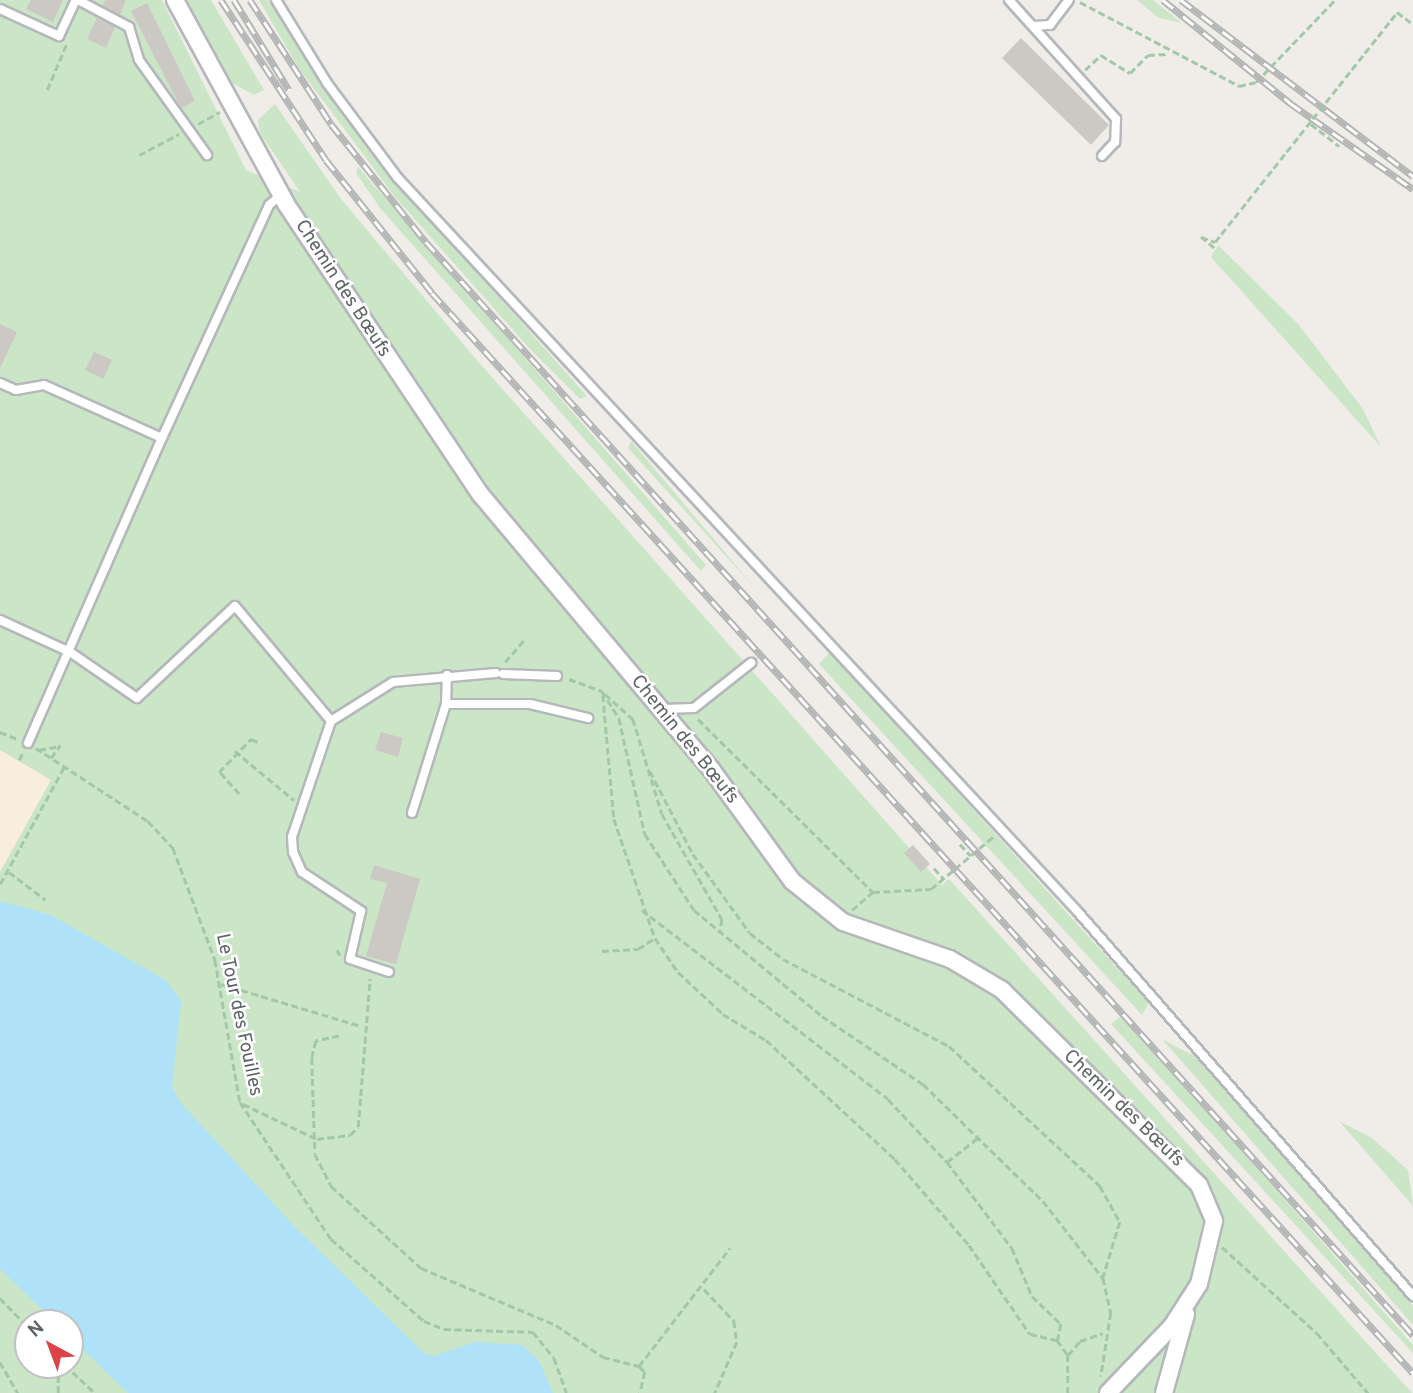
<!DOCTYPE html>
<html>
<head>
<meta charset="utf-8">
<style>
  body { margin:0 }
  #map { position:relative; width:1413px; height:1393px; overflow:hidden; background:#f0ede8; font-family:Overpass,sans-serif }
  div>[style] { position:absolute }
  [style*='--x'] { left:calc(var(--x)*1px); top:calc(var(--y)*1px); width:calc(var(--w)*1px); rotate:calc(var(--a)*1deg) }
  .green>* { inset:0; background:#cbe5c7 }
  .sand>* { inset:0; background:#f8eedb }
  .water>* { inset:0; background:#afe2f9 }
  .building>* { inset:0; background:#ccc8c4 }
  .path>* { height:2.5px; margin-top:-1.25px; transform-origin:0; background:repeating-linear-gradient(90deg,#a2c8a7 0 7px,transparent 0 10.5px) }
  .roads { filter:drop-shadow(2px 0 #b5b8bb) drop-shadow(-2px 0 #b5b8bb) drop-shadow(0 2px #b5b8bb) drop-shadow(0 -2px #b5b8bb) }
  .service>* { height:8px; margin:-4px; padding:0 4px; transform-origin:4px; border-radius:4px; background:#fff }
  .minor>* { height:16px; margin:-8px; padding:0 8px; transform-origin:8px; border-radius:8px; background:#fff }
  .rail>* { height:7px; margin-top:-3.5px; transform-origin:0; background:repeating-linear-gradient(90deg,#fff 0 13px,#b4b5b5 0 26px); box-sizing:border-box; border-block:2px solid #b4b5b5 }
  .path-bridge>* { height:2.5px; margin-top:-1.25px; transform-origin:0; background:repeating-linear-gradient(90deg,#a2c8a7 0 7px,transparent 0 10.5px) }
  span { translate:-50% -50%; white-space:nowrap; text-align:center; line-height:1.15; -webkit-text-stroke:5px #fff; paint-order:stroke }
  .street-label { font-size:19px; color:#5f6467 }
  .north { position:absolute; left:14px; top:1309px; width:70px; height:70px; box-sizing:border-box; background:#fff; border:2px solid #bfc1c2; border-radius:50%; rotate:319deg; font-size:19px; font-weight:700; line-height:28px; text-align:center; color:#5f6467 }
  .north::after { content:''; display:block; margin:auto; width:24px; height:32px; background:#dd4149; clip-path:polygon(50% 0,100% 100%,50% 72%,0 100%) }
</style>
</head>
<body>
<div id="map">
  <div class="green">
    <i style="clip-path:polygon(evenodd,0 0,162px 0,246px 170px,300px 192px,260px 133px,258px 120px,275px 104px,341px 199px,475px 358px,942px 885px,949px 879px,1412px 1393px,0 1393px,0 0,28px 1323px,70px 1323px,70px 1365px,28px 1365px,28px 1323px)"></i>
    <i style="clip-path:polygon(187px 0,211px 0,264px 90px,254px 95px,232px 83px)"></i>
    <i style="clip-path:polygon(259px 0,268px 0,379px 163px,587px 396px,580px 399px,530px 349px,395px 197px,298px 67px)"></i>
    <i style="clip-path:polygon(1137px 0,1153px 0,1182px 23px,1159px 18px)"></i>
    <i style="clip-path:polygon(358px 167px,706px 565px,701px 571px,380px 208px,356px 173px)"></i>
    <i style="clip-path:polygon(1218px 245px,1299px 325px,1363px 409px,1381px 447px,1211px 257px)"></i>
    <i style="clip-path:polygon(631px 441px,755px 588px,628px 448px)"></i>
    <i style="clip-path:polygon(830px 652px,1149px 1003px,1142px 1015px,819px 664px)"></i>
    <i style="clip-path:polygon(1122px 1015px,1413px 1345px,1413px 1353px,1111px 1024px)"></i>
    <i style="clip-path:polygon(1162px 1039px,1196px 1057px,1413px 1306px,1413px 1325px)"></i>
    <i style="clip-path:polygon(1339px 1121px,1372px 1138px,1408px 1170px,1413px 1206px)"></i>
  </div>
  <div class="sand">
    <i style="clip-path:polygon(0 750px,51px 780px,0 872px)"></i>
  </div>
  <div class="water">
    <i style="clip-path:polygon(0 901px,51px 915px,167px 981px,181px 1001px,172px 1087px,180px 1102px,295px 1227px,424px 1353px,433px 1356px,475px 1342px,522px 1345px,539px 1361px,553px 1393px,128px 1393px,70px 1337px,70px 1323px,56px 1323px,0 1269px)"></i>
  </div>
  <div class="building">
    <i style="clip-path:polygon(31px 0,63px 0,53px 22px,26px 9px)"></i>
    <i style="clip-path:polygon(105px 0,126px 0,120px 15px,103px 6px)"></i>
    <i style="clip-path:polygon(147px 3px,195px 101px,181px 108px,131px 11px)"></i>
    <i style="clip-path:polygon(97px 18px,115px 27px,106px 48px,87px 39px)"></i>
    <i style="clip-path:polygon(1021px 38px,1109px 125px,1091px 145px,1002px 58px)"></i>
    <i style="clip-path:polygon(0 324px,17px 332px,0 368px)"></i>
    <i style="clip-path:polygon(94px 352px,112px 360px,103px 379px,85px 370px)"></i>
    <i style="clip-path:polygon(381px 732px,403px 738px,398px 757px,375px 750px)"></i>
    <i style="clip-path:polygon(913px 845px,930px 864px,921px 872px,904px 853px)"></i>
    <i style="clip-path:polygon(374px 865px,420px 879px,396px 964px,366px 956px,387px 883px,370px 879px)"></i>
  </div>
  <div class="path">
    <i style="--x:1080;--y:2;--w:180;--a:27.8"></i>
    <i style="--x:1239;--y:86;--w:17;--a:-13"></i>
    <i style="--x:1256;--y:82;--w:114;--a:-46.1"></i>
    <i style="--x:1397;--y:12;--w:20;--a:37"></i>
    <i style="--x:1085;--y:70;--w:22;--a:-43"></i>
    <i style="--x:1101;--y:55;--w:34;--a:32"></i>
    <i style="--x:1130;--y:73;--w:25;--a:-45"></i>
    <i style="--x:1148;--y:55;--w:19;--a:-3"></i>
    <i style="--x:47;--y:90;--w:49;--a:-67.1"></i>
    <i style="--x:198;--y:124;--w:25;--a:-29"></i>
    <i style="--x:1311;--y:124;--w:36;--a:38"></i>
    <i style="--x:139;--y:155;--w:45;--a:-27.7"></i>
    <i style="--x:1214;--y:248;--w:17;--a:-140"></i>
    <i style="--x:1201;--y:237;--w:15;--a:20"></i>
    <i style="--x:505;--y:662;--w:32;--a:-49"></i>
    <i style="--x:569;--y:679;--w:35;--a:20"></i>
    <i style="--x:602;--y:691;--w:32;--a:58"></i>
    <i style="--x:619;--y:718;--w:119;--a:77.4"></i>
    <i style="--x:645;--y:834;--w:90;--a:57.2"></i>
    <i style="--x:694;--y:910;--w:166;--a:39.6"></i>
    <i style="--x:822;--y:1016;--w:122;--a:34"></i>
    <i style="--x:923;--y:1084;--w:168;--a:44.3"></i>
    <i style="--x:1043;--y:1201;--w:98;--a:52.1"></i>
    <i style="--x:1103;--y:1278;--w:36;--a:77"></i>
    <i style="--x:1111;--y:1313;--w:64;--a:99"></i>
    <i style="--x:605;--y:694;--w:38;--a:42"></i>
    <i style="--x:633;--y:719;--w:99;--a:73"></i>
    <i style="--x:662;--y:814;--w:121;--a:60.3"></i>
    <i style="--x:722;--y:919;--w:14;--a:98"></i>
    <i style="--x:603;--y:695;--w:124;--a:84.9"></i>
    <i style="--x:614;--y:819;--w:126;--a:71"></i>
    <i style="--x:655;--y:938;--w:41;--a:55.9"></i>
    <i style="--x:678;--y:972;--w:62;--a:43"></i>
    <i style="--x:723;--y:1014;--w:50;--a:31.2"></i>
    <i style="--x:766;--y:1040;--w:176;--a:42.7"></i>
    <i style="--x:895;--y:1159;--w:113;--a:49.3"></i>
    <i style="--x:969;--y:1245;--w:108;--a:55.6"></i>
    <i style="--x:1030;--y:1334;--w:28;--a:13"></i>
    <i style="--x:1057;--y:1340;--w:19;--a:54"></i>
    <i style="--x:1068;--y:1355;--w:38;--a:90"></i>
    <i style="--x:698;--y:719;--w:246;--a:44.7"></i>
    <i style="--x:873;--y:892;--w:58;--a:-3"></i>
    <i style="--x:931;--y:889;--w:82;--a:-40.1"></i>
    <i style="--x:0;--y:732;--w:18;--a:22"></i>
    <i style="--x:36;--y:748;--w:134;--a:33.1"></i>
    <i style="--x:148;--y:821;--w:37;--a:47"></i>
    <i style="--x:173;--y:848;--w:120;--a:69.4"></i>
    <i style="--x:215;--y:960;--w:144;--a:80"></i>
    <i style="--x:240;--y:1102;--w:164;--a:56.4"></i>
    <i style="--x:331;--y:1239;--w:124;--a:41.4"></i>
    <i style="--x:424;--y:1321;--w:22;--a:22"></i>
    <i style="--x:444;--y:1329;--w:89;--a:1.9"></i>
    <i style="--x:533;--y:1332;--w:33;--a:51"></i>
    <i style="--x:554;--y:1358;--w:37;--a:70"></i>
    <i style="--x:39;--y:750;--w:20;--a:-11"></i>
    <i style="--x:235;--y:751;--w:77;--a:39.7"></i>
    <i style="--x:51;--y:758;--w:16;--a:-55"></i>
    <i style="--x:19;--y:760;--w:9;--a:-63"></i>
    <i style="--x:650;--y:771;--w:93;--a:62.6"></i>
    <i style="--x:693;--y:854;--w:97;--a:54.2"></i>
    <i style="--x:750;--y:933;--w:42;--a:38.2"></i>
    <i style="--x:783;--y:959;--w:187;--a:27.7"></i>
    <i style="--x:949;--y:1046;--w:206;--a:42.8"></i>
    <i style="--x:1100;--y:1186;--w:41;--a:60.9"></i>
    <i style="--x:1120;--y:1222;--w:59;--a:106.9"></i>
    <i style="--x:239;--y:794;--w:30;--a:-132"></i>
    <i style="--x:219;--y:772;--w:46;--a:-45.9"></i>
    <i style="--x:251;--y:739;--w:8;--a:23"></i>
    <i style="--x:960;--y:844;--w:16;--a:47"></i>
    <i style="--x:934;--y:868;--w:15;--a:48"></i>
    <i style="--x:9;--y:872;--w:46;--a:37.1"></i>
    <i style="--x:0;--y:884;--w:133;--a:-61.3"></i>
    <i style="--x:642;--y:910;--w:310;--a:37.5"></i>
    <i style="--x:888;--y:1099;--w:86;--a:46.9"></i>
    <i style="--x:947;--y:1162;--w:108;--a:52.9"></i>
    <i style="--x:1012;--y:1248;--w:52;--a:67.4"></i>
    <i style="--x:1032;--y:1296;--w:40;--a:44"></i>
    <i style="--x:1061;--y:1324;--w:16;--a:101"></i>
    <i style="--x:852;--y:910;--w:28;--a:-41"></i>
    <i style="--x:337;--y:950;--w:6;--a:59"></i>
    <i style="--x:602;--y:951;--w:36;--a:-3"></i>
    <i style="--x:638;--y:949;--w:20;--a:-33"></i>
    <i style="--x:221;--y:984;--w:146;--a:16.7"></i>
    <i style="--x:339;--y:1036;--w:24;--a:168"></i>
    <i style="--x:316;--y:1041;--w:17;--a:103"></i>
    <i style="--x:312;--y:1058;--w:96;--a:88.2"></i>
    <i style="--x:315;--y:1154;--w:36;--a:63"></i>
    <i style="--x:331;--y:1186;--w:122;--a:42.3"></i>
    <i style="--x:421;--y:1268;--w:147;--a:22.9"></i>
    <i style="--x:556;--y:1325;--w:57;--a:34.2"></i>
    <i style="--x:603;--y:1357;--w:37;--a:14"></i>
    <i style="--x:639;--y:1366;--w:8;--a:45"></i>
    <i style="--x:645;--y:1372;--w:22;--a:103"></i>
    <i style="--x:243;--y:1104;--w:82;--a:25.3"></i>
    <i style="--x:317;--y:1139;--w:33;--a:-7"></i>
    <i style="--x:350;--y:1135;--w:11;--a:-45"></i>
    <i style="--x:358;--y:1127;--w:149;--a:-85.4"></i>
    <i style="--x:947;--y:1162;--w:42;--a:-38.2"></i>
    <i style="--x:1222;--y:1247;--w:128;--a:42.2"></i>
    <i style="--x:1317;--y:1333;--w:79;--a:49.6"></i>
    <i style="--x:704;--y:1289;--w:44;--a:46.8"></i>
    <i style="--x:734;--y:1321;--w:21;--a:82"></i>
    <i style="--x:737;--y:1342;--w:56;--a:113.3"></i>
    <i style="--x:0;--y:1298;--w:40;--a:46"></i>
    <i style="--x:1068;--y:1355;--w:18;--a:-49"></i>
    <i style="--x:1080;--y:1341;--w:24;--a:-19"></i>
    <i style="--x:0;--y:1362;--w:36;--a:60"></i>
    <i style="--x:65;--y:1365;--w:41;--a:43"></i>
    <i style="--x:639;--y:1366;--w:149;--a:-52.4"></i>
    <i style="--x:58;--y:1393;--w:28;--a:-90"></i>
  </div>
  <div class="roads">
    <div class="service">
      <i style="--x:78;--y:0;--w:58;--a:27.9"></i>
      <i style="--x:129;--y:27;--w:34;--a:73"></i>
      <i style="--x:139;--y:60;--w:117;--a:54.4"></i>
      <i style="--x:276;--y:0;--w:97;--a:58.4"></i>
      <i style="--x:327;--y:83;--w:117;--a:53.3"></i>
      <i style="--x:397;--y:177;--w:1002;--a:47.18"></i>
      <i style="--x:1078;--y:912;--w:510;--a:48.9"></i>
      <i style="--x:1009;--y:0;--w:160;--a:48"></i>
      <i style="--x:1116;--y:119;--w:23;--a:92"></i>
      <i style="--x:1115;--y:142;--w:19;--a:133"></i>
      <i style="--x:0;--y:9;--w:65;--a:24.6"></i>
      <i style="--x:59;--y:36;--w:40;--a:-65"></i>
      <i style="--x:1034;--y:26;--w:16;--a:-4"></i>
      <i style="--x:1050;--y:25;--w:31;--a:-53"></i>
      <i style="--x:0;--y:383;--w:17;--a:24"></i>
      <i style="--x:16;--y:390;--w:28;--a:-10"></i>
      <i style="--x:44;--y:385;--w:129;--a:24.2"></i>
      <i style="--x:0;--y:620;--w:77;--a:24.6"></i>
      <i style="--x:70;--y:652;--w:81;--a:34.5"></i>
      <i style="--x:137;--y:698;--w:134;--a:-43.2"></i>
      <i style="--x:235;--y:606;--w:150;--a:50.1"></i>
      <i style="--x:331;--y:721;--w:122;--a:108.6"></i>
      <i style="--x:292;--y:837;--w:15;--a:86"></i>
      <i style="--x:293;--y:852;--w:22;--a:66"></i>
      <i style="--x:302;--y:872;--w:71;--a:33.5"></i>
      <i style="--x:361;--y:911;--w:49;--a:102.9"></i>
      <i style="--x:350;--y:959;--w:41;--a:18.4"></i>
      <i style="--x:503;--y:674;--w:54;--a:2.1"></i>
      <i style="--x:446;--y:704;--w:84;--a:0"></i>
      <i style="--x:530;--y:704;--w:60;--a:13.6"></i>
      <i style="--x:662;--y:709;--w:32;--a:-2"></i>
      <i style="--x:694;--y:708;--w:73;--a:-38.3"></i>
      <i style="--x:331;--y:721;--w:73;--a:-32.2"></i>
      <i style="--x:393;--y:682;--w:103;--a:-5"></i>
      <i style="--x:28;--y:743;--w:333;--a:-66.3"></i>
      <i style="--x:162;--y:438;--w:256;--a:-65.3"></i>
      <i style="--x:269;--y:205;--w:16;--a:-40"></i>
      <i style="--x:412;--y:813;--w:114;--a:-72.7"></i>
      <i style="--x:446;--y:704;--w:29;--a:-88"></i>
    </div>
    <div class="minor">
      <i style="--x:175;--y:0;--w:232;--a:61.4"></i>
      <i style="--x:286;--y:204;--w:350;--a:56.2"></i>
      <i style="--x:481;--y:495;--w:358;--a:50"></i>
      <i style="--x:711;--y:769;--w:138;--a:54.1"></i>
      <i style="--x:792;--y:881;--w:65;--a:38.8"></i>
      <i style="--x:843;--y:922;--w:113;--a:19.1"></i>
      <i style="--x:950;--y:959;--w:61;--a:30.8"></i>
      <i style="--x:1002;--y:990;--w:277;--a:44.7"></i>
      <i style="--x:1199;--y:1185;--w:39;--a:67"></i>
      <i style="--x:1214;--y:1221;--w:65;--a:103.4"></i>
      <i style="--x:1199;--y:1284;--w:50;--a:122.7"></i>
      <i style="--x:1172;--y:1326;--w:93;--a:133.7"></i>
      <i style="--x:1164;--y:1393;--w:82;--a:-74.4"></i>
    </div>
  </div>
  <div class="rail">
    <i style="--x:221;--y:0;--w:191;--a:56.7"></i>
    <i style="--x:326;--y:160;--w:170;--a:51.4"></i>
    <i style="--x:432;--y:293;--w:1459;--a:47.75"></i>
    <i style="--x:234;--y:0;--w:105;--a:58.6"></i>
    <i style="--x:250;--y:0;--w:148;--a:56.8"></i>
    <i style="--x:331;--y:124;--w:151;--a:51.2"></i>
    <i style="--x:426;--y:242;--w:1473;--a:47.92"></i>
    <i style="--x:1163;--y:0;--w:164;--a:39"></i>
    <i style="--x:1290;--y:103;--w:150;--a:35"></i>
    <i style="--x:1181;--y:0;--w:291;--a:37.2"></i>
  </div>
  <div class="path-bridge">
    <i style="--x:1215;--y:242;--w:293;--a:-51.6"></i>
  </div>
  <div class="street-label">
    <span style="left:342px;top:289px;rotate:57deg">Chemin des Bœufs</span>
    <span style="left:684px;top:740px;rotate:51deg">Chemin des Bœufs</span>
    <span style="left:238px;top:1015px;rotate:78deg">Le Tour des Fouilles</span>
    <span style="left:1123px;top:1109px;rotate:44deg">Chemin des Bœufs</span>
  </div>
  <div class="north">N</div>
</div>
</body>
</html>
